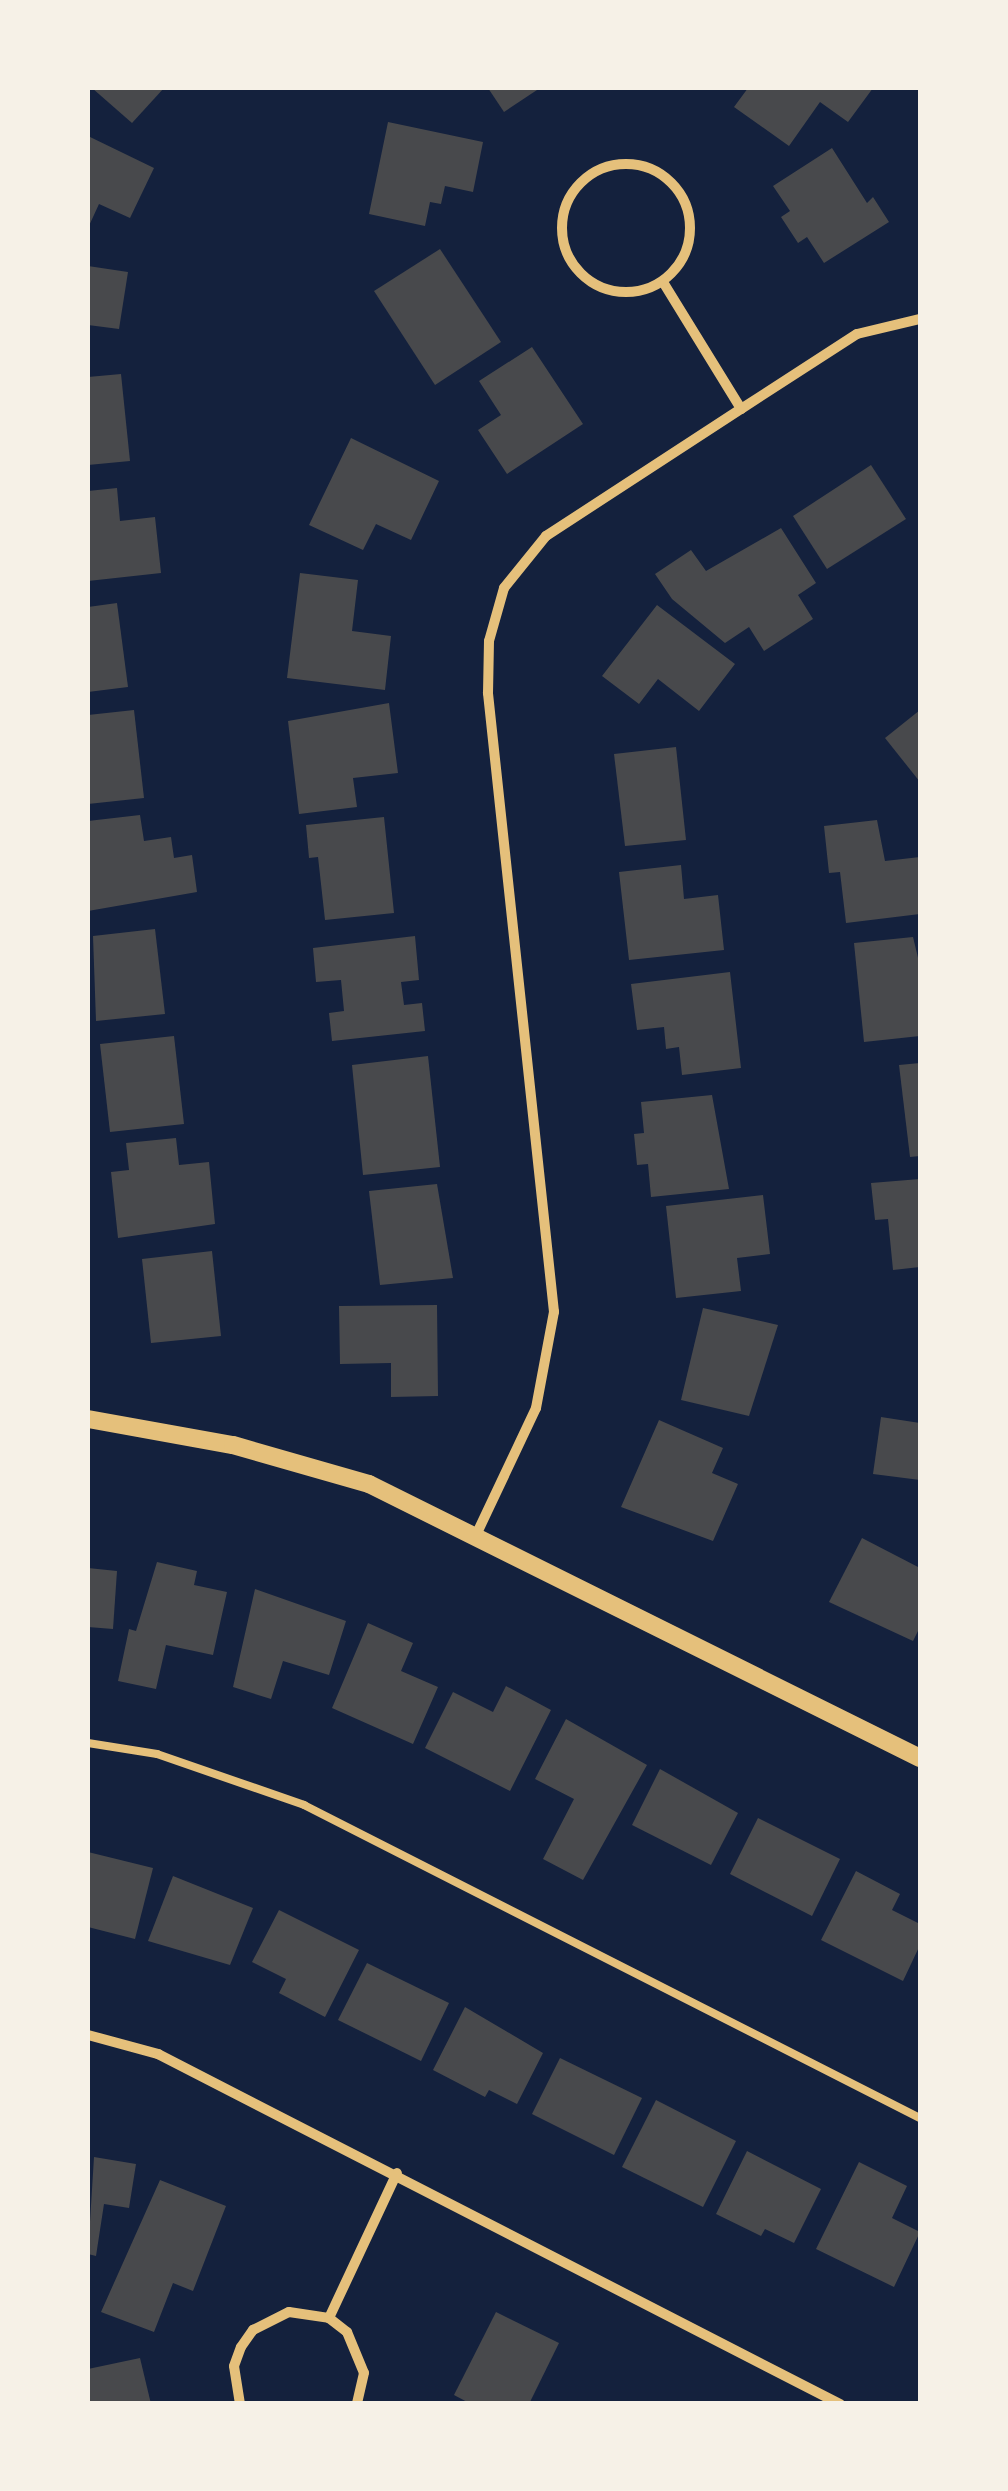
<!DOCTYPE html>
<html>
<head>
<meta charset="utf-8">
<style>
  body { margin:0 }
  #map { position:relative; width:1008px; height:2491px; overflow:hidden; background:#14213d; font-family:Inter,sans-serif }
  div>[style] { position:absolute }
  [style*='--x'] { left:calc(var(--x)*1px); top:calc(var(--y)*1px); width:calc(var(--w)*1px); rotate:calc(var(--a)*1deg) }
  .building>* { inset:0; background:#48494c }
  .service>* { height:8px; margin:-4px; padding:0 4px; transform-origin:4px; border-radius:4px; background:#e5c07b }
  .minor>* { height:10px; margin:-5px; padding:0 5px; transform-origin:5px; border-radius:5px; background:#e5c07b }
  .minor>.ring { margin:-5px; padding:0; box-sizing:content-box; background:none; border:10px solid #e5c07b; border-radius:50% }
  .tertiary>* { height:18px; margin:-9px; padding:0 9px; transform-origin:9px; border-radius:9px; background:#e5c07b }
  span { translate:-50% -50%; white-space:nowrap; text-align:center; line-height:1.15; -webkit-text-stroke:10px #f6f1e7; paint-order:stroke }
  .frame { position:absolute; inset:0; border:90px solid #f6f1e7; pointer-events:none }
</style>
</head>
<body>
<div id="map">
  <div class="building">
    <i style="clip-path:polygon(92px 88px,164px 88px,132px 123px)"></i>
    <i style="clip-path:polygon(488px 88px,540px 88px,504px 112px)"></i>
    <i style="clip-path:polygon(748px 88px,873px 88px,848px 122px,820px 102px,789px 146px,734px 107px)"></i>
    <i style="clip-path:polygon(388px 122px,483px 142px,473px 192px,445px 186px,441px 204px,430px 202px,425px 226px,369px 214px)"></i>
    <i style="clip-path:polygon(88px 136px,154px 168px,130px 218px,99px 204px,88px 228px)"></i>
    <i style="clip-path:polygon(832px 148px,867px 203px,873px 197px,889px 222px,824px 263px,807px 237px,798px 243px,781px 217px,790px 211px,773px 186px)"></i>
    <i style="clip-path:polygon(440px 249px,501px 342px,435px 385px,374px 291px)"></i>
    <i style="clip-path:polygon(88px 266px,128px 272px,119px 329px,88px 325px)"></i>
    <i style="clip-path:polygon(532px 347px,583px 424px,507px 474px,478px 430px,501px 415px,479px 381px)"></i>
    <i style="clip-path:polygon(121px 374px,130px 461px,88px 465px,88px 377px)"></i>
    <i style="clip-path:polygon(351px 438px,439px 481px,411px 540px,376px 524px,363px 550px,309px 525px)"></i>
    <i style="clip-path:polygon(871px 465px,906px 519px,827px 569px,793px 516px)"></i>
    <i style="clip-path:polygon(117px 488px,120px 521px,155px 517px,161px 573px,88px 581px,88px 491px)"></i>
    <i style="clip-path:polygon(781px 528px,816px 583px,798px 595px,813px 619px,764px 651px,749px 627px,725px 643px,672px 599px,655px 574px,691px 550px,706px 571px)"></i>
    <i style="clip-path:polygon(300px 573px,358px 580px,352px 631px,391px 636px,385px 690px,287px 678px)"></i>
    <i style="clip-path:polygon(117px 603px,128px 687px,88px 692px,88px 607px)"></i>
    <i style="clip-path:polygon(657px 605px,735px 664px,699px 711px,658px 679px,639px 704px,602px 676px)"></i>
    <i style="clip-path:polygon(389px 703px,398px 773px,353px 778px,357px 807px,299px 814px,288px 721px)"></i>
    <i style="clip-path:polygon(134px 710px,144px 798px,88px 804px,88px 715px)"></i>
    <i style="clip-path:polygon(920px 710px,920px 782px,885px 738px)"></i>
    <i style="clip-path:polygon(676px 747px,686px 840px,625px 846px,614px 754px)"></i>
    <i style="clip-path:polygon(140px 815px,144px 841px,171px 837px,174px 858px,192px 855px,197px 892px,88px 911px,88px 821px)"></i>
    <i style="clip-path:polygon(384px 817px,394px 913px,325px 920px,318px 857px,309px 858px,306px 825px)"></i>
    <i style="clip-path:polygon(877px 820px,885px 861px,920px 857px,920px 914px,846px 923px,840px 872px,829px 873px,824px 826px)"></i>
    <i style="clip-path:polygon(681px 865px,684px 899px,718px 895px,724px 950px,629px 960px,619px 872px)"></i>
    <i style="clip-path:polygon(155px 929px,165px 1014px,96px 1021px,93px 936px)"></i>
    <i style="clip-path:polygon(415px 936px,419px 980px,401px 982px,404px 1005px,422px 1003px,425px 1031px,332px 1041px,329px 1013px,344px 1011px,341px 980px,316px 982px,313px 948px)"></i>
    <i style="clip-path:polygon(913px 937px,920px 966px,920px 1036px,864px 1042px,854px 943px)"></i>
    <i style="clip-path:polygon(730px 972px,741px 1068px,682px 1075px,679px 1047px,666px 1049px,664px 1027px,637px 1030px,631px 984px)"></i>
    <i style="clip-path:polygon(174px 1036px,184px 1124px,110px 1132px,100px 1044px)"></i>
    <i style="clip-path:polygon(428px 1056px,440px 1167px,363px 1175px,352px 1065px)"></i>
    <i style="clip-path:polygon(920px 1063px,920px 1156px,910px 1157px,899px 1065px)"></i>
    <i style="clip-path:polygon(712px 1095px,729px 1189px,651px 1197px,648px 1164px,637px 1165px,634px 1134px,644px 1133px,641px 1102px)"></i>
    <i style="clip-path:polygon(176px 1138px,179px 1165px,209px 1162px,215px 1224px,118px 1238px,111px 1172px,129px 1170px,126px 1143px)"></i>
    <i style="clip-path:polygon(920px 1179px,920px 1267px,893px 1270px,888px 1219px,875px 1220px,871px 1183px)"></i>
    <i style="clip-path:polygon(437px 1184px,453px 1278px,380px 1285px,369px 1191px)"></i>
    <i style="clip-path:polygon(763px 1195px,770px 1254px,737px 1258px,741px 1291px,676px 1298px,666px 1206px)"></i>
    <i style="clip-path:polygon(212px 1251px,221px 1336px,151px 1343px,142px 1259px)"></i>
    <i style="clip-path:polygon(437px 1305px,438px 1396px,391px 1397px,391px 1363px,340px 1364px,339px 1306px)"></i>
    <i style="clip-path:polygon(703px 1308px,778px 1325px,749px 1416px,681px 1400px)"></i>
    <i style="clip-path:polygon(881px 1417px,920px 1423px,920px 1480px,873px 1474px)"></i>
    <i style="clip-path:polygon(659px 1420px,723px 1448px,712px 1473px,738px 1484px,713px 1541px,621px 1507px)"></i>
    <i style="clip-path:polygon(862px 1538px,920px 1568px,920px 1627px,913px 1641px,829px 1602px)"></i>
    <i style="clip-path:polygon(157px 1562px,197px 1571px,194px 1585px,227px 1592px,213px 1655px,166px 1645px,156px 1689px,118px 1681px,129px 1629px,136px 1631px)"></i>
    <i style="clip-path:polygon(88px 1568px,117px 1571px,113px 1629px,88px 1627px)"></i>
    <i style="clip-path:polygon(255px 1589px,346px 1621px,329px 1675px,283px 1661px,271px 1699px,233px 1687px)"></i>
    <i style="clip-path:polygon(368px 1623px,413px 1643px,401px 1671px,438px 1687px,413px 1744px,332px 1708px)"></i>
    <i style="clip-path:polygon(506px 1686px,551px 1710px,510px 1791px,425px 1748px,453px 1692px,493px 1712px)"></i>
    <i style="clip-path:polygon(566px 1719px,647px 1765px,583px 1880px,543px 1859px,574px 1799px,535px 1779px)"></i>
    <i style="clip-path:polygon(660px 1769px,738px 1813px,711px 1865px,632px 1825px)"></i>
    <i style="clip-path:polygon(758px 1818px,840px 1859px,812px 1916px,730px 1874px)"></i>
    <i style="clip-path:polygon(88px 1852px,153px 1868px,135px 1939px,88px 1927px)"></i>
    <i style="clip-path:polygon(856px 1871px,900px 1894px,892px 1910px,920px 1924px,920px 1945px,903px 1981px,821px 1940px)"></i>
    <i style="clip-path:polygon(173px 1876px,253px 1908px,230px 1965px,148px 1941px)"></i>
    <i style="clip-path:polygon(279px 1910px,359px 1950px,325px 2017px,279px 1993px,286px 1979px,252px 1962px)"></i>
    <i style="clip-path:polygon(367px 1963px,449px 2003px,421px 2061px,338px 2020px)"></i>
    <i style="clip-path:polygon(465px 2007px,543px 2053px,517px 2104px,489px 2090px,485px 2097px,433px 2070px)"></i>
    <i style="clip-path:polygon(560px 2058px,642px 2098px,614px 2155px,532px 2114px)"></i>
    <i style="clip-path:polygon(656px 2100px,736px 2141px,703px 2207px,622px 2167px)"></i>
    <i style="clip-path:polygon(747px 2151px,821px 2189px,794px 2243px,765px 2229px,761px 2236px,716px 2214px)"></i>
    <i style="clip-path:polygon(94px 2157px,136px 2164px,129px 2208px,104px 2204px,96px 2256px,88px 2254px)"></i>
    <i style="clip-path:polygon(859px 2162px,907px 2186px,892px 2218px,920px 2232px,894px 2287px,816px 2249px)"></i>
    <i style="clip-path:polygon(160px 2180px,226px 2206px,193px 2291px,173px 2283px,154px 2332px,101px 2312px)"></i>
    <i style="clip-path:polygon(496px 2312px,559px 2343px,529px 2404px,471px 2404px,454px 2395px)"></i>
    <i style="clip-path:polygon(140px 2358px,151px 2404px,88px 2404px,88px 2369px)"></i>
  </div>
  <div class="service">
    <i style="--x:88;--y:1743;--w:70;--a:9.1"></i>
    <i style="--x:157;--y:1754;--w:156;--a:19.1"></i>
    <i style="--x:304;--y:1805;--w:691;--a:26.94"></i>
  </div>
  <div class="minor">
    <i class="ring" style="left:562px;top:164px;width:118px;height:118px"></i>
    <i style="--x:663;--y:282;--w:149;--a:58.4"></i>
    <i style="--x:477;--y:1533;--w:138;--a:-64.7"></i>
    <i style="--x:536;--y:1408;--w:98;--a:-79.4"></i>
    <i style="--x:554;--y:1312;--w:623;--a:-96.09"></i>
    <i style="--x:488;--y:693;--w:52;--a:-88.9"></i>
    <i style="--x:489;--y:641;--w:55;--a:-74.2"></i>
    <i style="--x:504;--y:588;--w:67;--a:-51.1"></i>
    <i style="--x:546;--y:536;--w:233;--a:-33.1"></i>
    <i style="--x:741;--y:409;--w:138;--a:-32.9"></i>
    <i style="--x:857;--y:334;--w:65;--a:-13.4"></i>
    <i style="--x:88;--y:2035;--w:73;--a:15.2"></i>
    <i style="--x:158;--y:2054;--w:767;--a:27.17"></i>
    <i style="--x:329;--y:2318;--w:160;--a:-64.9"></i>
    <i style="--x:240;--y:2404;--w:38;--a:-99"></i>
    <i style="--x:234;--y:2366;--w:20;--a:-70"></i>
    <i style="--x:241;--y:2347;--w:21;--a:-55"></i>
    <i style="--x:253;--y:2330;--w:40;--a:-26.6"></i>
    <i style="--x:289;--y:2312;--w:40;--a:8.5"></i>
    <i style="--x:329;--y:2318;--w:23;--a:38"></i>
    <i style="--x:347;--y:2332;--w:44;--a:67.5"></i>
    <i style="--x:364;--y:2373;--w:32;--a:103"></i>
  </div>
  <div class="tertiary">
    <i style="--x:88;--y:1419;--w:147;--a:10.2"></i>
    <i style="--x:233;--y:1445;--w:141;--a:16"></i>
    <i style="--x:369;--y:1484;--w:615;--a:26.44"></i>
  </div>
  <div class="frame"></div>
</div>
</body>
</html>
